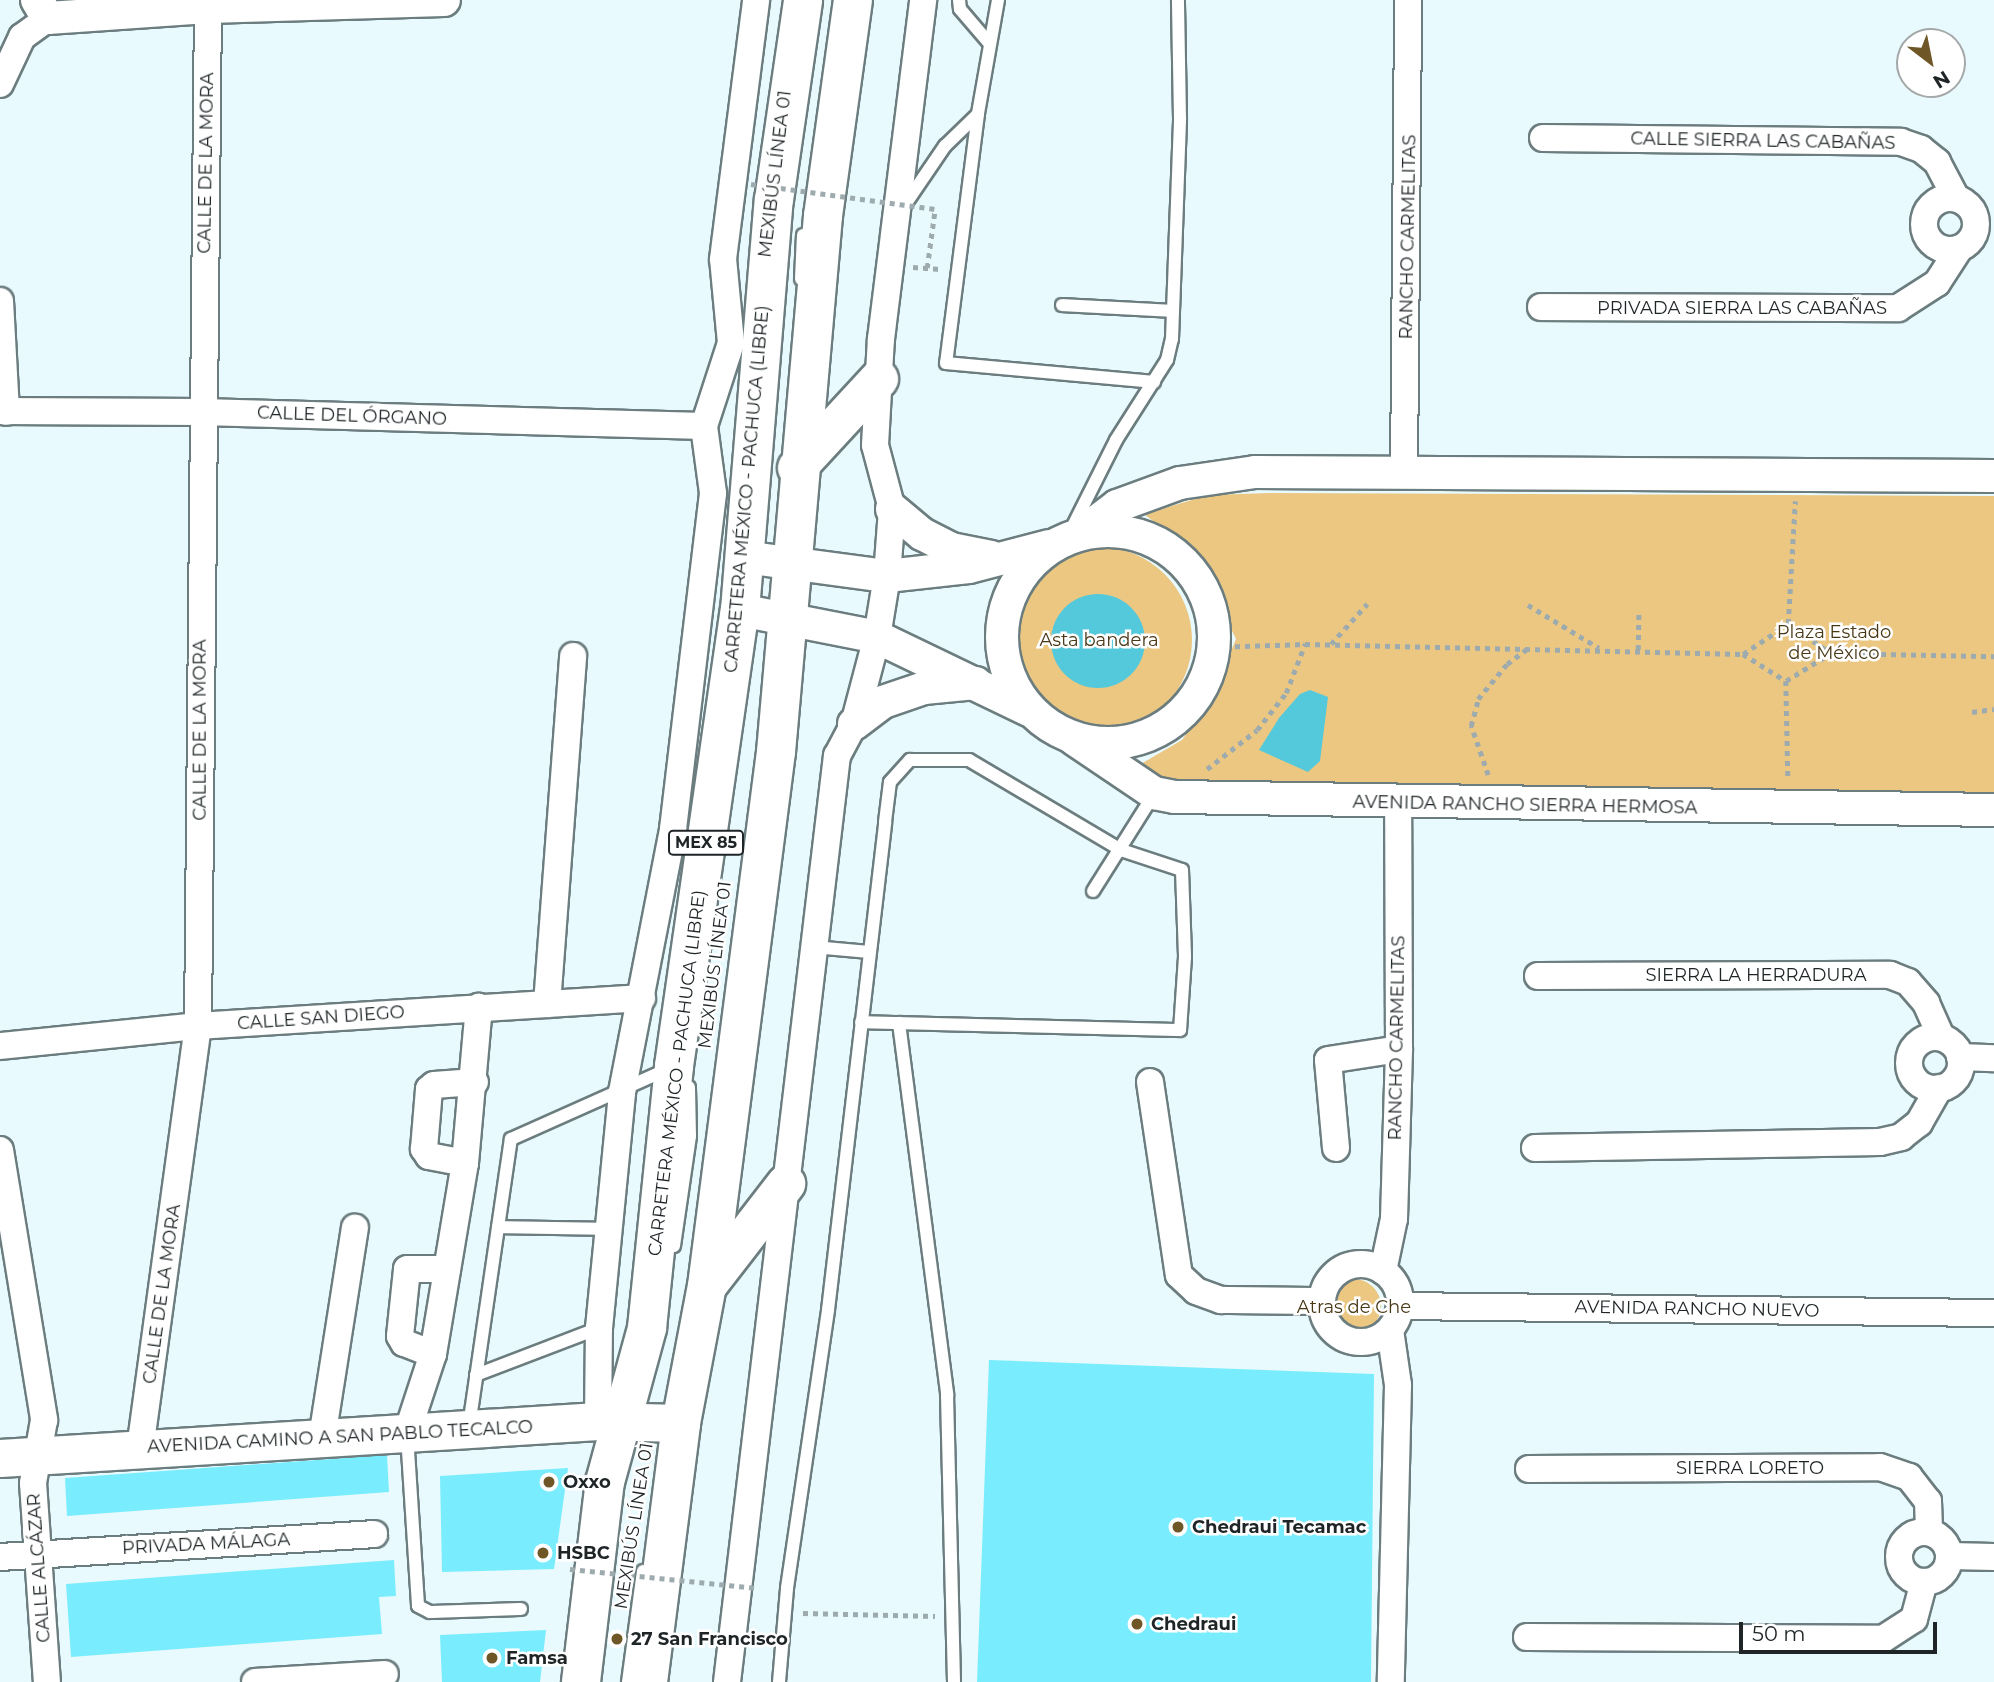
<!DOCTYPE html>
<html>
<head>
<meta charset="utf-8">
<style>
  body { margin:0 }
  #map { position:relative; width:1994px; height:1682px; overflow:hidden; background:#e8fafd; font-family:Montserrat,sans-serif }
  div>[style] { position:absolute }
  [style*='--x'] { left:calc(var(--x)*1px); top:calc(var(--y)*1px); width:calc(var(--w)*1px); rotate:calc(var(--a)*1deg) }
  .green>* { inset:0; background:#ebc782 }
  .round { border-radius:50% }
  .water>* { inset:0; background:#53c9db }
  .building>* { inset:0; background:#79edfe }
  .path>* { height:4.5px; margin-top:-2.25px; transform-origin:0; background:repeating-linear-gradient(90deg,#9eabae 0 5px,transparent 0 10px) }
  .roads { filter:drop-shadow(2px 0 #6c7d7f) drop-shadow(-2px 0 #6c7d7f) drop-shadow(0 2px #6c7d7f) drop-shadow(0 -2px #6c7d7f) }
  .service>* { height:12px; margin:-6px; padding:0 6px; transform-origin:6px; border-radius:6px; background:#fff }
  .minor>* { height:26px; margin:-13px; padding:0 13px; transform-origin:13px; border-radius:13px; background:#fff }
  .minor>.ring { margin:-13px; padding:0; box-sizing:content-box; background:none; border:26px solid #fff; border-radius:50% }
  .tertiary>* { height:32px; margin:-16px; padding:0 16px; transform-origin:16px; border-radius:16px; background:#fff }
  .tertiary>.ring { margin:-16px; padding:0; box-sizing:content-box; background:none; border:32px solid #fff; border-radius:50% }
  .secondary>* { height:37px; margin:-18.5px; padding:0 18.5px; transform-origin:18.5px; border-radius:18.5px; background:#fff }
  .primary>* { height:38px; margin:-19px; padding:0 19px; transform-origin:19px; border-radius:19px; background:#fff }
  .path-bridge>* { height:4.5px; margin-top:-2.25px; transform-origin:0; background:repeating-linear-gradient(90deg,#9eabae 0 5px,transparent 0 10px) }
  .dots>* { width:19px; height:19px; translate:-50% -50%; box-sizing:border-box; border:4px solid #fff; border-radius:50% }
  span { translate:-50% -50%; white-space:nowrap; text-align:center; line-height:1.15; -webkit-text-stroke:5px #fff; paint-order:stroke }
  .shield-label span { padding:2px 5px; background:#fff; border:2px solid; border-radius:5px; -webkit-text-stroke-width:0 }
  .shield-label { font-size:16px; color:#1f2527; font-weight:700 }
  .street-label { font-size:18px; color:#1f2527 }
  .park-label { font-size:18px; color:#483816 }
  .poi-label { font-size:18px; color:#1f2527; font-weight:700 }
  .left { translate:0 -50%; text-align:left }
  .north { position:absolute; left:1896px; top:28px; width:70px; height:70px; box-sizing:border-box; background:#fff; border:2px solid #a5a8a9; border-radius:50%; rotate:148deg; font-size:19px; font-weight:700; line-height:28px; text-align:center; color:#1f2527 }
  .north::after { content:''; display:block; margin:auto; width:24px; height:32px; background:#6e5626; clip-path:polygon(50% 0,100% 100%,50% 72%,0 100%) }
  .scale { position:absolute; left:1739px; top:1622px; width:198px; height:32px; box-sizing:border-box; border:4px solid #1f2527; border-top:0; padding-left:9px; font-size:21px; line-height:24px; white-space:nowrap; color:#1f2527; -webkit-text-stroke:5px #fff; paint-order:stroke }
</style>
</head>
<body>
<div id="map">
  <div class="green">
    <i style="clip-path:polygon(1270px 493px,1994px 496px,1994px 795px,1182px 783px,1134px 768px,1182px 740px,1211px 700px,1236px 639px,1195px 554px,1144px 514px,1209px 495px)"></i>
    <i class="round" style="left:1006px;top:547px;width:186px;height:186px"></i>
    <i class="round" style="left:1327px;top:1279px;width:54px;height:54px"></i>
  </div>
  <div class="water">
    <i class="round" style="left:1051px;top:594px;width:94px;height:94px"></i>
    <i style="clip-path:polygon(1310px 690px,1328px 697px,1320px 761px,1308px 772px,1259px 750px,1279px 718px,1300px 694px)"></i>
  </div>
  <div class="building">
    <i style="clip-path:polygon(989px 1360px,1374px 1374px,1371px 1682px,977px 1682px)"></i>
    <i style="clip-path:polygon(387px 1455px,389px 1492px,67px 1516px,65px 1478px)"></i>
    <i style="clip-path:polygon(568px 1468px,554px 1569px,442px 1572px,440px 1476px)"></i>
    <i style="clip-path:polygon(394px 1560px,396px 1596px,379px 1597px,382px 1634px,71px 1657px,66px 1584px)"></i>
    <i style="clip-path:polygon(546px 1630px,540px 1682px,442px 1682px,440px 1635px)"></i>
  </div>
  <div class="path">
    <i style="--x:913;--y:267;--w:27;--a:4"></i>
    <i style="--x:927;--y:268;--w:60;--a:-82.3"></i>
    <i style="--x:1528;--y:605;--w:83;--a:31.2"></i>
    <i style="--x:1788;--y:624;--w:123;--a:-86.7"></i>
    <i style="--x:1331;--y:644;--w:54;--a:-48"></i>
    <i style="--x:1215;--y:647;--w:90;--a:-1.9"></i>
    <i style="--x:1305;--y:644;--w:438;--a:1.3"></i>
    <i style="--x:1743;--y:654;--w:51;--a:32.1"></i>
    <i style="--x:1786;--y:681;--w:53;--a:-31.9"></i>
    <i style="--x:1831;--y:653;--w:163;--a:1.1"></i>
    <i style="--x:1638;--y:650;--w:39;--a:-89"></i>
    <i style="--x:1743;--y:654;--w:54;--a:-33.7"></i>
    <i style="--x:1788;--y:624;--w:52;--a:34"></i>
    <i style="--x:1786;--y:681;--w:97;--a:88.8"></i>
    <i style="--x:1972;--y:712;--w:22;--a:-8"></i>
    <i style="--x:1207;--y:769;--w:63;--a:-38"></i>
    <i style="--x:1257;--y:730;--w:47;--a:-51.9"></i>
    <i style="--x:1286;--y:693;--w:53;--a:-68.8"></i>
    <i style="--x:1488;--y:775;--w:52;--a:-109.1"></i>
    <i style="--x:1471;--y:726;--w:28;--a:-75"></i>
    <i style="--x:1478;--y:699;--w:45;--a:-50.4"></i>
    <i style="--x:1507;--y:664;--w:26;--a:-37"></i>
    <i style="--x:803;--y:1613;--w:132;--a:1.3"></i>
  </div>
  <div class="roads">
    <div class="service">
      <i style="--x:959;--y:0;--w:9;--a:84"></i>
      <i style="--x:960;--y:9;--w:45;--a:49.5"></i>
      <i style="--x:998;--y:0;--w:116;--a:100"></i>
      <i style="--x:978;--y:114;--w:251;--a:97.3"></i>
      <i style="--x:946;--y:363;--w:209;--a:5.2"></i>
      <i style="--x:904;--y:206;--w:73;--a:-55.7"></i>
      <i style="--x:945;--y:146;--w:46;--a:-44.1"></i>
      <i style="--x:801;--y:279;--w:44;--a:-87.4"></i>
      <i style="--x:1062;--y:305;--w:111;--a:3.1"></i>
      <i style="--x:1071;--y:530;--w:101;--a:-63.4"></i>
      <i style="--x:1116;--y:440;--w:95;--a:-57.5"></i>
      <i style="--x:1167;--y:360;--w:22;--a:-77"></i>
      <i style="--x:1172;--y:339;--w:221;--a:-87.9"></i>
      <i style="--x:1180;--y:118;--w:118;--a:-91"></i>
      <i style="--x:1093;--y:891;--w:115;--a:-57.8"></i>
      <i style="--x:814;--y:947;--w:55;--a:5.2"></i>
      <i style="--x:899;--y:1023;--w:375;--a:82.6"></i>
      <i style="--x:947;--y:1395;--w:287;--a:88.6"></i>
      <i style="--x:498;--y:1227;--w:111;--a:1"></i>
      <i style="--x:674;--y:1246;--w:111;--a:-81.7"></i>
      <i style="--x:690;--y:1136;--w:49;--a:-91.2"></i>
      <i style="--x:476;--y:1375;--w:132;--a:-20.9"></i>
      <i style="--x:469;--y:1426;--w:290;--a:-81.7"></i>
      <i style="--x:511;--y:1139;--w:172;--a:-24"></i>
      <i style="--x:407;--y:1435;--w:171;--a:86.3"></i>
      <i style="--x:418;--y:1606;--w:13;--a:27"></i>
      <i style="--x:430;--y:1612;--w:91;--a:-1.9"></i>
      <i style="--x:628;--y:1682;--w:112;--a:-82.3"></i>
      <i style="--x:779;--y:1682;--w:94;--a:-85.1"></i>
      <i style="--x:787;--y:1588;--w:281;--a:-81.6"></i>
      <i style="--x:828;--y:1310;--w:491;--a:-83.3"></i>
      <i style="--x:885;--y:822;--w:40;--a:-82.9"></i>
      <i style="--x:890;--y:782;--w:30;--a:-48"></i>
      <i style="--x:910;--y:760;--w:59;--a:0"></i>
      <i style="--x:969;--y:760;--w:177;--a:30.6"></i>
      <i style="--x:1121;--y:850;--w:64;--a:18.2"></i>
      <i style="--x:1182;--y:870;--w:87;--a:88"></i>
      <i style="--x:1185;--y:957;--w:73;--a:93.9"></i>
      <i style="--x:1180;--y:1030;--w:319;--a:-178.6"></i>
    </div>
    <div class="minor">
      <i style="--x:0;--y:84;--w:52;--a:-64.9"></i>
      <i style="--x:22;--y:37;--w:32;--a:-36"></i>
      <i style="--x:1543;--y:138;--w:358;--a:0.6"></i>
      <i style="--x:1901;--y:142;--w:21;--a:19"></i>
      <i style="--x:1921;--y:149;--w:21;--a:39"></i>
      <i style="--x:1937;--y:162;--w:41;--a:62.2"></i>
      <i class="ring" style="left:1924px;top:198px;width:26px;height:26px"></i>
      <i style="--x:0;--y:301;--w:111;--a:86.9"></i>
      <i style="--x:1541;--y:307;--w:357;--a:0.2"></i>
      <i style="--x:1898;--y:308;--w:46;--a:-32.7"></i>
      <i style="--x:1937;--y:283;--w:40;--a:-57.1"></i>
      <i style="--x:0;--y:411;--w:202;--a:0.3"></i>
      <i style="--x:202;--y:412;--w:502;--a:1.6"></i>
      <i style="--x:1404;--y:473;--w:473;--a:-89.5"></i>
      <i style="--x:1538;--y:976;--w:352;--a:-0.2"></i>
      <i style="--x:1890;--y:975;--w:19;--a:21"></i>
      <i style="--x:1908;--y:982;--w:28;--a:49"></i>
      <i style="--x:1926;--y:1003;--w:37;--a:66"></i>
      <i style="--x:547;--y:1004;--w:349;--a:-85.7"></i>
      <i class="ring" style="left:1909px;top:1037px;width:26px;height:26px"></i>
      <i style="--x:0;--y:1046;--w:199;--a:-5.8"></i>
      <i style="--x:198;--y:1026;--w:445;--a:-3.6"></i>
      <i style="--x:1960;--y:1057;--w:34;--a:2"></i>
      <i style="--x:1150;--y:1082;--w:195;--a:81.5"></i>
      <i style="--x:1179;--y:1275;--w:23;--a:43"></i>
      <i style="--x:1196;--y:1291;--w:27;--a:20"></i>
      <i style="--x:1221;--y:1300;--w:100;--a:0.6"></i>
      <i style="--x:1336;--y:1148;--w:88;--a:-95.2"></i>
      <i style="--x:1328;--y:1060;--w:72;--a:-8.8"></i>
      <i style="--x:1535;--y:1148;--w:345;--a:-1"></i>
      <i style="--x:1880;--y:1142;--w:22;--a:-13"></i>
      <i style="--x:1901;--y:1137;--w:23;--a:-38"></i>
      <i style="--x:1919;--y:1123;--w:40;--a:-60.3"></i>
      <i style="--x:0;--y:1150;--w:274;--a:80.7"></i>
      <i style="--x:44;--y:1420;--w:64;--a:99.9"></i>
      <i style="--x:33;--y:1483;--w:199;--a:86"></i>
      <i style="--x:465;--y:1163;--w:37;--a:-169"></i>
      <i style="--x:429;--y:1156;--w:9;--a:-126"></i>
      <i style="--x:424;--y:1149;--w:60;--a:-85.2"></i>
      <i style="--x:429;--y:1089;--w:6;--a:-39"></i>
      <i style="--x:434;--y:1085;--w:41;--a:-4.2"></i>
      <i class="ring" style="left:1322px;top:1264px;width:52px;height:52px"></i>
      <i style="--x:1383;--y:1271;--w:53;--a:-78.1"></i>
      <i style="--x:1394;--y:1219;--w:170;--a:-88.3"></i>
      <i style="--x:1399;--y:1049;--w:245;--a:-90.2"></i>
      <i style="--x:1400;--y:1306;--w:594;--a:0.68"></i>
      <i style="--x:1390;--y:1330;--w:56;--a:81.7"></i>
      <i style="--x:1398;--y:1385;--w:297;--a:91.4"></i>
      <i style="--x:433;--y:1354;--w:31;--a:-159"></i>
      <i style="--x:404;--y:1343;--w:8;--a:-120"></i>
      <i style="--x:400;--y:1336;--w:67;--a:-84"></i>
      <i style="--x:407;--y:1269;--w:40;--a:0"></i>
      <i style="--x:598;--y:1421;--w:93;--a:-89.4"></i>
      <i style="--x:599;--y:1328;--w:237;--a:-84.4"></i>
      <i style="--x:622;--y:1092;--w:268;--a:-79"></i>
      <i style="--x:673;--y:829;--w:338;--a:-83.2"></i>
      <i style="--x:713;--y:493;--w:68;--a:-97.7"></i>
      <i style="--x:704;--y:426;--w:87;--a:-72"></i>
      <i style="--x:731;--y:343;--w:84;--a:-95.4"></i>
      <i style="--x:723;--y:259;--w:261;--a:-82.7"></i>
      <i style="--x:407;--y:1433;--w:83;--a:-71.8"></i>
      <i style="--x:433;--y:1354;--w:194;--a:-80.5"></i>
      <i style="--x:465;--y:1163;--w:157;--a:-84.9"></i>
      <i style="--x:322;--y:1438;--w:213;--a:-81.1"></i>
      <i style="--x:140;--y:1449;--w:427;--a:-82.2"></i>
      <i style="--x:198;--y:1026;--w:1019;--a:-89.44"></i>
      <i style="--x:1529;--y:1469;--w:351;--a:-0.3"></i>
      <i style="--x:1880;--y:1467;--w:31;--a:19"></i>
      <i style="--x:1909;--y:1477;--w:31;--a:52"></i>
      <i style="--x:1928;--y:1501;--w:31;--a:88"></i>
      <i class="ring" style="left:1899px;top:1532px;width:24px;height:24px"></i>
      <i style="--x:1950;--y:1556;--w:44;--a:1.3"></i>
      <i style="--x:0;--y:1557;--w:375;--a:-3.5"></i>
      <i style="--x:1527;--y:1637;--w:356;--a:0.3"></i>
      <i style="--x:1883;--y:1639;--w:37;--a:-33"></i>
      <i style="--x:1914;--y:1619;--w:38;--a:-75"></i>
      <i style="--x:255;--y:1682;--w:130;--a:-3.5"></i>
      <i style="--x:727;--y:1682;--w:933;--a:-83.23"></i>
      <i style="--x:837;--y:756;--w:36;--a:-62"></i>
      <i style="--x:854;--y:724;--w:90;--a:-75.2"></i>
      <i style="--x:877;--y:637;--w:62;--a:-80.7"></i>
      <i style="--x:887;--y:576;--w:67;--a:-85.7"></i>
      <i style="--x:892;--y:509;--w:66;--a:-104.9"></i>
      <i style="--x:875;--y:445;--w:106;--a:-86.8"></i>
      <i style="--x:881;--y:339;--w:342;--a:-82.9"></i>
    </div>
    <div class="tertiary">
      <i style="--x:37;--y:0;--w:21;--a:59"></i>
      <i style="--x:48;--y:18;--w:160;--a:-3.9"></i>
      <i style="--x:208;--y:7;--w:236;--a:-1.7"></i>
      <i style="--x:892;--y:509;--w:39;--a:40"></i>
      <i style="--x:922;--y:534;--w:33;--a:27"></i>
      <i style="--x:951;--y:549;--w:41;--a:11.3"></i>
      <i class="ring" style="left:1002px;top:531px;width:180px;height:180px"></i>
      <i style="--x:1079;--y:535;--w:48;--a:-37.3"></i>
      <i style="--x:1117;--y:506;--w:67;--a:-20.1"></i>
      <i style="--x:1180;--y:483;--w:76;--a:-8.3"></i>
      <i style="--x:1255;--y:472;--w:739;--a:0.31"></i>
      <i style="--x:744;--y:557;--w:144;--a:7.6"></i>
      <i style="--x:887;--y:576;--w:82;--a:-6.3"></i>
      <i style="--x:969;--y:567;--w:83;--a:-14.7"></i>
      <i style="--x:740;--y:610;--w:140;--a:11.1"></i>
      <i style="--x:877;--y:637;--w:169;--a:25.7"></i>
      <i style="--x:854;--y:724;--w:36;--a:-37"></i>
      <i style="--x:883;--y:702;--w:43;--a:-18.9"></i>
      <i style="--x:924;--y:688;--w:52;--a:-5.5"></i>
      <i style="--x:1074;--y:739;--w:97;--a:34"></i>
      <i style="--x:1154;--y:793;--w:21;--a:11"></i>
      <i style="--x:1175;--y:797;--w:819;--a:0.91"></i>
    </div>
    <div class="secondary">
      <i style="--x:0;--y:1458;--w:599;--a:-3.54"></i>
      <i style="--x:598;--y:1421;--w:83;--a:1.4"></i>
    </div>
    <div class="primary">
      <i style="--x:797;--y:468;--w:121;--a:-47.3"></i>
      <i style="--x:708;--y:1285;--w:128;--a:-52.3"></i>
      <i style="--x:581;--y:1682;--w:201;--a:-83.2"></i>
      <i style="--x:605;--y:1482;--w:160;--a:-74.7"></i>
      <i style="--x:647;--y:1328;--w:263;--a:-84.1"></i>
      <i style="--x:674;--y:1066;--w:461;--a:-81.8"></i>
      <i style="--x:740;--y:610;--w:411;--a:-85.3"></i>
      <i style="--x:774;--y:200;--w:202;--a:-81.7"></i>
      <i style="--x:648;--y:1682;--w:261;--a:-82.7"></i>
      <i style="--x:681;--y:1423;--w:139;--a:-79.3"></i>
      <i style="--x:707;--y:1286;--w:538;--a:-82.64"></i>
      <i style="--x:776;--y:752;--w:538;--a:-84.99"></i>
      <i style="--x:823;--y:216;--w:218;--a:-82.1"></i>
    </div>
  </div>
  <div class="path-bridge">
    <i style="--x:751;--y:184;--w:186;--a:7.7"></i>
    <i style="--x:570;--y:1569;--w:188;--a:5.8"></i>
  </div>
  <div class="dots">
    <i style="left:549px;top:1482px;background:#6e5626"></i>
    <i style="left:1178px;top:1527px;background:#6e5626"></i>
    <i style="left:543px;top:1553px;background:#6e5626"></i>
    <i style="left:1137px;top:1624px;background:#6e5626"></i>
    <i style="left:617px;top:1639px;background:#6e5626"></i>
    <i style="left:492px;top:1658px;background:#6e5626"></i>
  </div>
  <div class="shield-label">
    <span style="left:706px;top:843px">MEX 85</span>
  </div>
  <div class="street-label">
    <span style="left:1763px;top:141px;rotate:1deg">CALLE SIERRA LAS CABAÑAS</span>
    <span style="left:206px;top:163px;rotate:-89deg">CALLE DE LA MORA</span>
    <span style="left:775px;top:174px;rotate:-83deg">MEXIBÚS LÍNEA 01</span>
    <span style="left:1408px;top:237px;rotate:-89deg">RANCHO CARMELITAS</span>
    <span style="left:1742px;top:308px">PRIVADA SIERRA LAS CABAÑAS</span>
    <span style="left:352px;top:416px;rotate:2deg">CALLE DEL ÓRGANO</span>
    <span style="left:747px;top:489px;rotate:-85deg">CARRETERA MÉXICO - PACHUCA (LIBRE)</span>
    <span style="left:200px;top:730px;rotate:-90deg">CALLE DE LA MORA</span>
    <span style="left:1525px;top:805px;rotate:1deg">AVENIDA RANCHO SIERRA HERMOSA</span>
    <span style="left:715px;top:965px;rotate:-83deg">MEXIBÚS LÍNEA 01</span>
    <span style="left:1756px;top:975px">SIERRA LA HERRADURA</span>
    <span style="left:321px;top:1018px;rotate:-4deg">CALLE SAN DIEGO</span>
    <span style="left:1397px;top:1038px;rotate:-89deg">RANCHO CARMELITAS</span>
    <span style="left:677px;top:1073px;rotate:-83deg">CARRETERA MÉXICO - PACHUCA (LIBRE)</span>
    <span style="left:162px;top:1294px;rotate:-82deg">CALLE DE LA MORA</span>
    <span style="left:1697px;top:1309px;rotate:1deg">AVENIDA RANCHO NUEVO</span>
    <span style="left:340px;top:1437px;rotate:-3deg">AVENIDA CAMINO A SAN PABLO TECALCO</span>
    <span style="left:1750px;top:1468px">SIERRA LORETO</span>
    <span style="left:634px;top:1526px;rotate:-81deg">MEXIBÚS LÍNEA 01</span>
    <span style="left:206px;top:1544px;rotate:-3deg">PRIVADA MÁLAGA</span>
    <span style="left:39px;top:1568px;rotate:-94deg">CALLE ALCÁZAR</span>
  </div>
  <div class="park-label">
    <span style="left:1834px;top:643px">Plaza Estado<br>de México</span>
    <span style="left:1099px;top:640px">Asta bandera</span>
    <span style="left:1354px;top:1307px">Atras de Che</span>
  </div>
  <div class="poi-label">
    <span class="left" style="left:563px;top:1482px">Oxxo</span>
    <span class="left" style="left:1192px;top:1527px">Chedraui Tecamac</span>
    <span class="left" style="left:557px;top:1553px">HSBC</span>
    <span class="left" style="left:1151px;top:1624px">Chedraui</span>
    <span class="left" style="left:631px;top:1639px">27 San Francisco</span>
    <span class="left" style="left:506px;top:1658px">Famsa</span>
  </div>
  <div class="north">N</div>
  <div class="scale">50 m</div>
</div>
</body>
</html>
